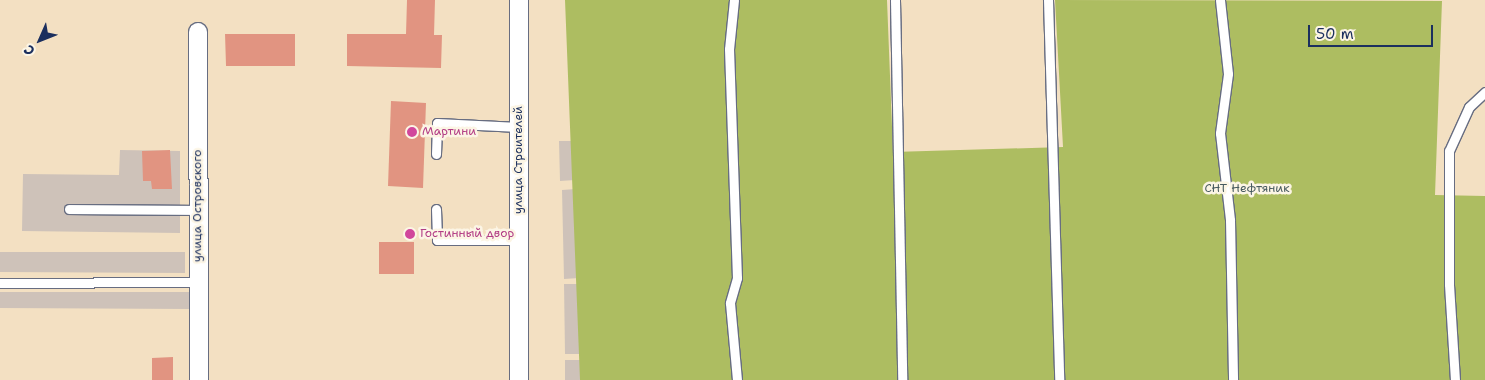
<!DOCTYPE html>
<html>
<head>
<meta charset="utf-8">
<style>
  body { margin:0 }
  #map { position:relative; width:1485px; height:380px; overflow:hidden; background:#f3e0c2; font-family:"Shantell Sans",sans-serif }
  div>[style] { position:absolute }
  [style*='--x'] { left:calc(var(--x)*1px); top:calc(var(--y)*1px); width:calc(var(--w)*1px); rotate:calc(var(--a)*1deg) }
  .industrial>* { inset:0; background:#cec2b9 }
  .green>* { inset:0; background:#adbd61 }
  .building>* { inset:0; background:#e19481 }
  .roads { filter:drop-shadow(1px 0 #676d81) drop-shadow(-1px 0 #676d81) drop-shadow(0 1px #676d81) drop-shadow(0 -1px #676d81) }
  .service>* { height:9px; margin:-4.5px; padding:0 4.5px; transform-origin:4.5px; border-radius:4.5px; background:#fff }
  .minor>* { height:18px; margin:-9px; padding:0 9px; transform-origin:9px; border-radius:9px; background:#fff }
  .dots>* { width:14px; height:14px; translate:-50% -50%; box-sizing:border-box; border:2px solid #fcf5e5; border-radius:50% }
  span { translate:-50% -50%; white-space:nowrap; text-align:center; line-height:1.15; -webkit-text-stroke:5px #fcf5e5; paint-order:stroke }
  .hotel-label { font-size:12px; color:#b23c85 }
  .left { translate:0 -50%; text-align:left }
  .street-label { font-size:12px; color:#1b2f5e }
  .park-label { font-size:12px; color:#475a5f }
  .north { position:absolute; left:15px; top:15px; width:50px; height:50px; -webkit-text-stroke:4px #fcf5e5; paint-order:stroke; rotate:226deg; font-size:14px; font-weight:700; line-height:20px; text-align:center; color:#1b2f5e }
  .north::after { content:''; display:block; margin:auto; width:18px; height:22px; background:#1b2f5e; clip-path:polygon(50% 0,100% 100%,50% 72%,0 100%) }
  .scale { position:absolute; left:1308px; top:25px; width:125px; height:22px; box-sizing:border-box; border:2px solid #1b2f5e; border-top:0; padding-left:6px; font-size:15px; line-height:18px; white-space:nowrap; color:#1b2f5e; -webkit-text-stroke:4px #fcf5e5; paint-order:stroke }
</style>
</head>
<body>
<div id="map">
  <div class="industrial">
    <i style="clip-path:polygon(559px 141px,574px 141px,575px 180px,560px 181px)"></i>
    <i style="clip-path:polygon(120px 150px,180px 151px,180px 233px,22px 231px,23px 174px,119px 175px)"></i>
    <i style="clip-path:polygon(576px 189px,579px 278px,564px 279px,562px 190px)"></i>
    <i style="clip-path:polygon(0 252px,185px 252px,185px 273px,0 272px)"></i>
    <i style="clip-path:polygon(564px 284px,579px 284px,580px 354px,565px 354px)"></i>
    <i style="clip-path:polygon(0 292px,189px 292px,189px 309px,0 308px)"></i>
    <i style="clip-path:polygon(565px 360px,581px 360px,581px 380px,565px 380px)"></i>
  </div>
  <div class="green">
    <i style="clip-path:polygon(565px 0,887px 0,893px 152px,1063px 147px,1055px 0,1442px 1px,1435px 195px,1485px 196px,1485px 380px,580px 380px)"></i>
  </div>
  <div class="building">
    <i style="clip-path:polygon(407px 0,435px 0,434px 35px,442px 35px,441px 68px,347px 66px,347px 34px,406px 34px)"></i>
    <i style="clip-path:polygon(225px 34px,295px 34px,295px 66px,226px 66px)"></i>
    <i style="clip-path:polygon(391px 101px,426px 103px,423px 188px,388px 186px)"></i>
    <i style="clip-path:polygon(170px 150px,172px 189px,152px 189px,151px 181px,143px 181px,142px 151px)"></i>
    <i style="clip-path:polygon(379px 242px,414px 242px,414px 274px,379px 274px)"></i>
    <i style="clip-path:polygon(173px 357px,173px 380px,152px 380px,152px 358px)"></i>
  </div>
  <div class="roads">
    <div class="service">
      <i style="--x:734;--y:0;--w:49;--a:95.8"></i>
      <i style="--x:729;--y:49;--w:229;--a:88"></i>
      <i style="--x:737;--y:278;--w:26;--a:106"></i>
      <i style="--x:730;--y:303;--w:77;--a:84.8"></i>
      <i style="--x:895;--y:0;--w:380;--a:88.9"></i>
      <i style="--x:1048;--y:0;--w:380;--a:88.3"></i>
      <i style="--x:1220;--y:0;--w:74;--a:83.8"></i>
      <i style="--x:1228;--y:74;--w:60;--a:97.7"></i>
      <i style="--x:1220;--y:133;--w:88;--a:83.4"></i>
      <i style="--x:1230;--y:220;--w:160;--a:88.9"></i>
      <i style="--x:436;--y:154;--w:31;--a:-88"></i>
      <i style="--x:437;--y:123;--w:82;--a:2.8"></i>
      <i style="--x:69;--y:209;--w:130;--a:0.4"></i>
      <i style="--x:436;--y:209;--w:31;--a:88"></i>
      <i style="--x:437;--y:240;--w:82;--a:0"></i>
      <i style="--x:0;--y:283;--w:199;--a:-0.3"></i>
      <i style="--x:1455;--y:380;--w:96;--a:-93.6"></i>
      <i style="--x:1449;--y:284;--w:133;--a:-90"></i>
      <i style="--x:1449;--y:151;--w:48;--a:-65.6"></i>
      <i style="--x:1469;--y:107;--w:22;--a:-43"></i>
    </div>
    <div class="minor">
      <i style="--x:519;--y:0;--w:380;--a:90"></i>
      <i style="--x:198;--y:32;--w:348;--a:89.8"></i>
    </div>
  </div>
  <div class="dots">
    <i style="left:412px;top:132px;background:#d1479c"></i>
    <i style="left:410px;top:234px;background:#d1479c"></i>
  </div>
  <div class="hotel-label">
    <span class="left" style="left:422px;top:132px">Мартини</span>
    <span class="left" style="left:420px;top:234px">Гостинный двор</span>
  </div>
  <div class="street-label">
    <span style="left:519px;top:160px;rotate:-90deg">улица Строителей</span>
    <span style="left:198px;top:206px;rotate:-90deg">улица Островского</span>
  </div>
  <div class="park-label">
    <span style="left:1247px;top:189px">СНТ Нефтяник</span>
  </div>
  <div class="north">С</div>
  <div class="scale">50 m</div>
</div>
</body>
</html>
